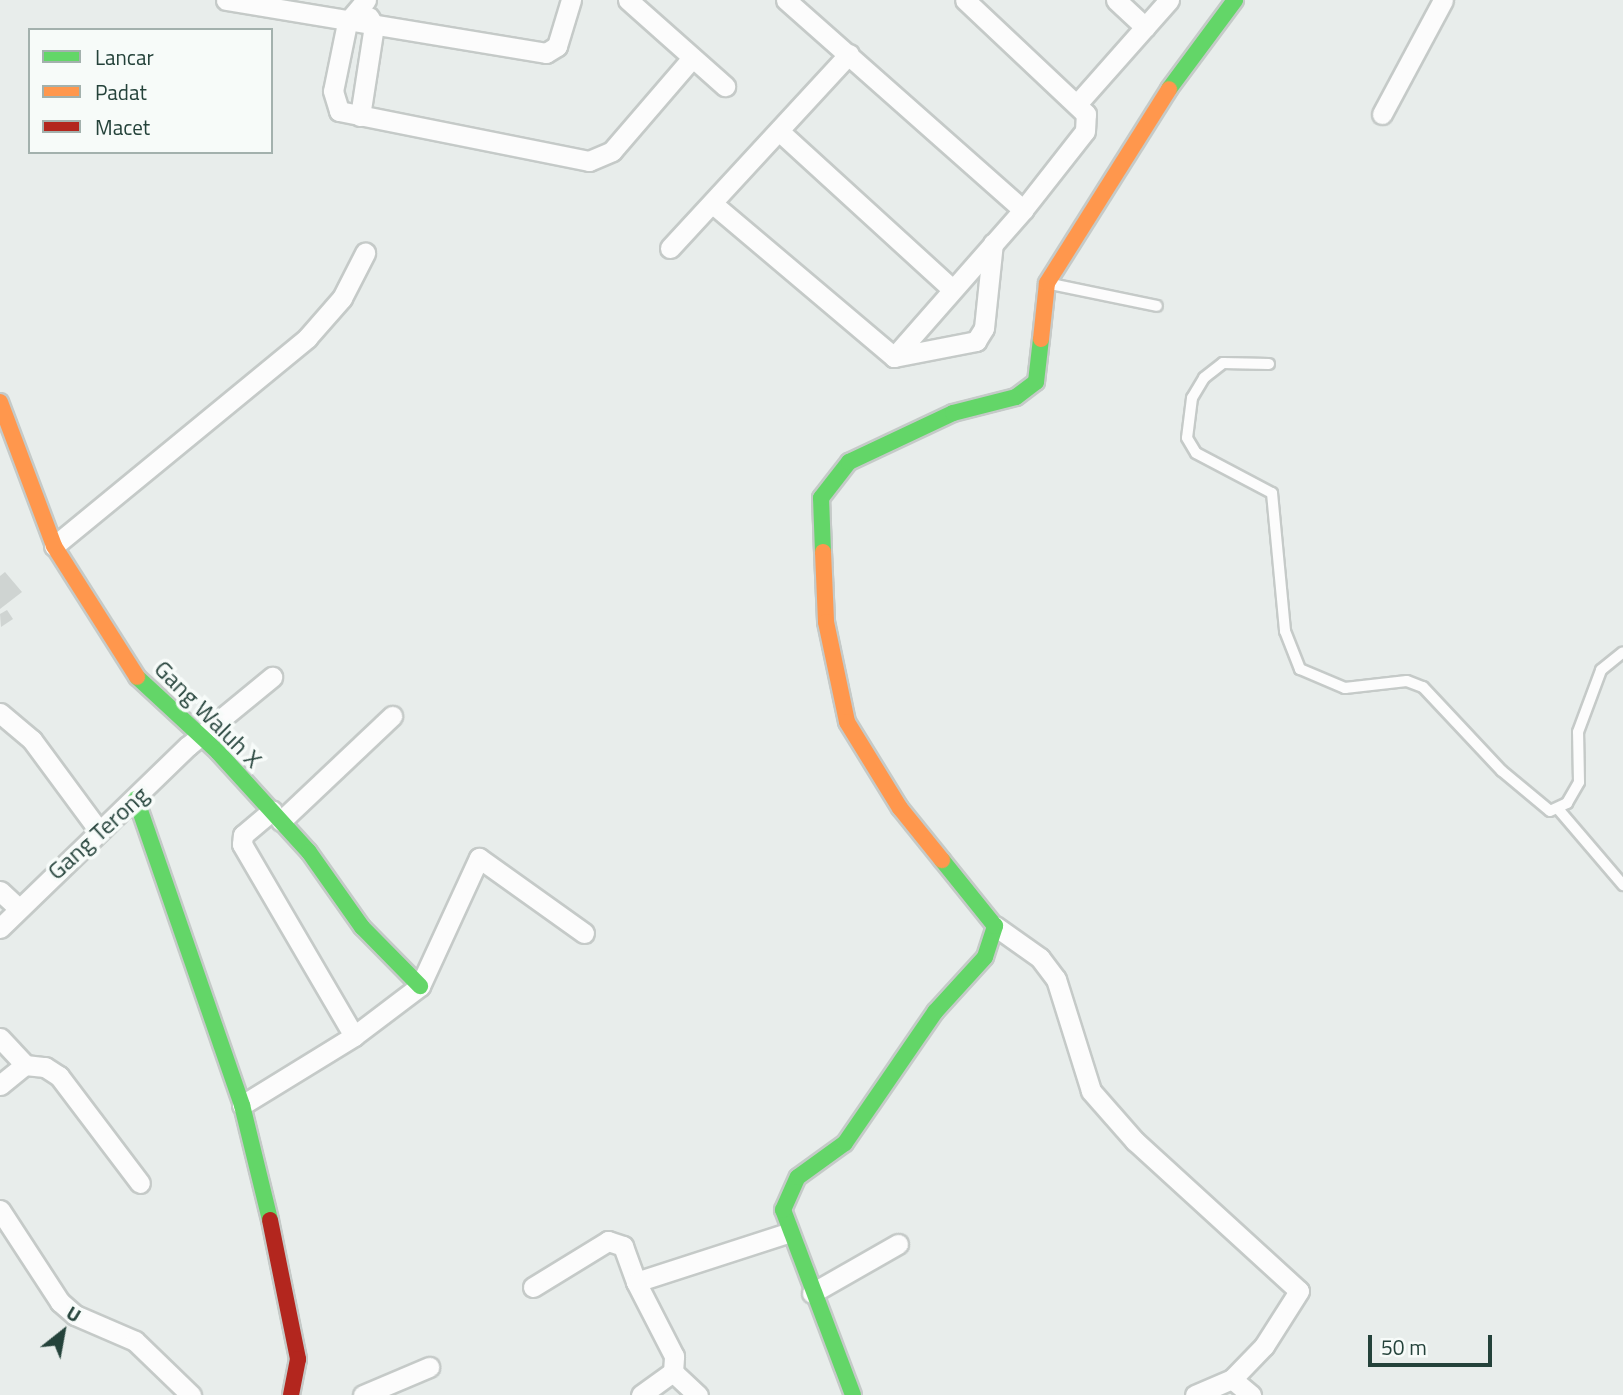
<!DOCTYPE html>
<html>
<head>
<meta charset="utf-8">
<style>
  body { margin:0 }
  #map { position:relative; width:1623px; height:1395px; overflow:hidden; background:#e8edeb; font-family:"Titillium Web",sans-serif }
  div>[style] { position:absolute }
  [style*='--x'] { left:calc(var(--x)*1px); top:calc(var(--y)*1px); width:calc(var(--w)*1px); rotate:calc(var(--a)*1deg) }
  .building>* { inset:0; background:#cfd4d2 }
  .roads { filter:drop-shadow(2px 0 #c5cac8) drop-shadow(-2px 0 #c5cac8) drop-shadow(0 2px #c5cac8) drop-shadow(0 -2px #c5cac8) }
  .lane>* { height:10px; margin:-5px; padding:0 5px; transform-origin:5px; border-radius:5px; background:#fcfcfc }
  .street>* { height:19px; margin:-9.5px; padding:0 9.5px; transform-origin:9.5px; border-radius:9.5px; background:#fcfcfc }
  .fast>* { height:16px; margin:-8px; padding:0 8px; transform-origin:8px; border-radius:8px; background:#63d668 }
  .slow>* { height:16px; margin:-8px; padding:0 8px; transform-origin:8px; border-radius:8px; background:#ff974d }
  .jam>* { height:16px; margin:-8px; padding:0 8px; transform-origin:8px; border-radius:8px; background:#b3261e }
  span { translate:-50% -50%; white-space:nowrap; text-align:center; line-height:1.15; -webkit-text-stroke:7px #f7fbf9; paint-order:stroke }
  .street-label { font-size:24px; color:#24423a }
  .legend { position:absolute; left:28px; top:28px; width:245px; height:126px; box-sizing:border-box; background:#f7fbf9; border:2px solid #a3b1ad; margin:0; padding:9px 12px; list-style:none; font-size:21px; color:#24423a }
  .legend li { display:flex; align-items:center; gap:14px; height:35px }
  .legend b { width:35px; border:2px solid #a3b1ad }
  .north { position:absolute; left:28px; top:1297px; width:70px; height:70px; -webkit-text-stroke:5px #f7fbf9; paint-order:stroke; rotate:31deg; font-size:19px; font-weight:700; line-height:28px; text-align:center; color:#24423a }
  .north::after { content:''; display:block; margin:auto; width:24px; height:32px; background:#24423a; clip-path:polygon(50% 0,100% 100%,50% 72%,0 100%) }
  .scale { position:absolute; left:1368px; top:1335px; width:124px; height:32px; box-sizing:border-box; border:4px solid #24423a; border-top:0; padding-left:9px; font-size:21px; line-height:24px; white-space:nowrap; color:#24423a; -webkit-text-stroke:5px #f7fbf9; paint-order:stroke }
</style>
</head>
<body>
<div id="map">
  <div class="building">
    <i style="clip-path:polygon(5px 572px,22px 592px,0 609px,0 576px)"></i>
    <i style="clip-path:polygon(7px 610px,13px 619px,1px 627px,0 614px)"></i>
  </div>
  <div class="roads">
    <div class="lane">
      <i style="--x:1051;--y:284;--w:108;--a:11.7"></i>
      <i style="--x:1269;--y:364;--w:46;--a:-178.8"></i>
      <i style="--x:1223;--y:363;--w:24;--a:142"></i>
      <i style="--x:1204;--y:378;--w:23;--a:121"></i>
      <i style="--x:1192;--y:398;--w:40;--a:97.1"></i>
      <i style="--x:1187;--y:438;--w:17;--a:59"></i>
      <i style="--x:1196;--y:453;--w:86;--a:27.8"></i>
      <i style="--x:1272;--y:493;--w:139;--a:84.6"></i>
      <i style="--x:1285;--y:631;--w:41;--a:68.5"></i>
      <i style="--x:1300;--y:669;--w:49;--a:22.9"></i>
      <i style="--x:1345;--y:688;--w:62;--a:-6.4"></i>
      <i style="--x:1407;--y:681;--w:17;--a:21"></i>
      <i style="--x:1423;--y:687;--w:115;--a:46.8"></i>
      <i style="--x:1502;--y:771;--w:62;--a:39.8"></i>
      <i style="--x:1550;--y:811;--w:19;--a:-25"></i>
      <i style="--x:1567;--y:803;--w:24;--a:-60"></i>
      <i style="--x:1579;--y:782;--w:50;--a:-91.1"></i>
      <i style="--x:1578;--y:732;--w:66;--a:-69.6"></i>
      <i style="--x:1601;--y:670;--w:28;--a:-39"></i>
      <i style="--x:1559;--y:810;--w:99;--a:49.5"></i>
    </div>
    <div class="street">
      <i style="--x:226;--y:0;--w:324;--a:9.4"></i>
      <i style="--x:546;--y:53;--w:13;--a:-32"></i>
      <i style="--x:557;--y:46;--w:48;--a:-73.1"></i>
      <i style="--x:366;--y:0;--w:30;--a:130"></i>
      <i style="--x:347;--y:23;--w:69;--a:101.6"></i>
      <i style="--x:333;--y:91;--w:21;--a:73"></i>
      <i style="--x:339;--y:111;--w:255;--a:11.3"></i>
      <i style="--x:589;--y:161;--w:25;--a:-23"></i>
      <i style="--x:612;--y:151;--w:123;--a:-49.3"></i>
      <i style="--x:628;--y:0;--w:130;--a:41.6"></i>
      <i style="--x:786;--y:0;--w:317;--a:41.5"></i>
      <i style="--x:1023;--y:210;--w:100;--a:-51.9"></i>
      <i style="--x:1085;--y:131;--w:17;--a:-87"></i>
      <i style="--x:1086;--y:114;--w:166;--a:-136.7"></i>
      <i style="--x:1116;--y:0;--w:40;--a:43"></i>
      <i style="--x:1077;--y:104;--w:139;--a:-48.5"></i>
      <i style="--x:1382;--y:114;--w:129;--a:-61.8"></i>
      <i style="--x:360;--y:116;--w:91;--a:-81.2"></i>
      <i style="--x:374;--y:26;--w:10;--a:-119"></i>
      <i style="--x:779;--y:131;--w:233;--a:42.4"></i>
      <i style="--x:713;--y:204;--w:237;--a:40.2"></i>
      <i style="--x:894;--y:357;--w:84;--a:-11"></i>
      <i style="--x:976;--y:341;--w:15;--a:-58"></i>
      <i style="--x:984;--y:328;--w:85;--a:-84"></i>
      <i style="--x:670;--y:248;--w:264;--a:-47.3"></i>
      <i style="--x:894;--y:357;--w:196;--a:-48.7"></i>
      <i style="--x:54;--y:546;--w:328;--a:-39.4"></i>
      <i style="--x:307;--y:338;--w:53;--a:-48.8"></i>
      <i style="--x:342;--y:298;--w:51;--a:-62.9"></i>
      <i style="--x:0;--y:713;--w:42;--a:40.2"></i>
      <i style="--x:32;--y:740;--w:113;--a:53.6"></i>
      <i style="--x:281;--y:821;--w:153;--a:-43.4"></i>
      <i style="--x:0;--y:891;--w:26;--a:43"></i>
      <i style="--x:995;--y:926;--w:55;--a:35.4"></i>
      <i style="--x:1040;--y:958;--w:26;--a:53"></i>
      <i style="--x:1056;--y:979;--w:117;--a:72.6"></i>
      <i style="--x:1091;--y:1091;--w:67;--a:48.7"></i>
      <i style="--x:1135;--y:1141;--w:222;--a:42.4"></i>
      <i style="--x:1299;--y:1291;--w:65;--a:122.5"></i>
      <i style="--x:1264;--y:1346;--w:46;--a:134.1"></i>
      <i style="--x:0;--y:928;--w:262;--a:-44.1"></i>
      <i style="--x:188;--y:746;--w:109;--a:-39.4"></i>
      <i style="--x:354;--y:1036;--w:83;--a:-37.1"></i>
      <i style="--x:420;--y:986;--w:141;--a:-65.3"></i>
      <i style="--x:479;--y:858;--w:129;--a:35.5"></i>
      <i style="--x:0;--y:1038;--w:37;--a:47"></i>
      <i style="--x:0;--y:1085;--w:32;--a:-39"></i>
      <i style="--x:25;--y:1065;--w:20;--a:6"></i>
      <i style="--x:45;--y:1067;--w:17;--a:33"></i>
      <i style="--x:59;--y:1076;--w:134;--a:52.9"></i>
      <i style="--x:242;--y:1105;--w:132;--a:-31.6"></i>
      <i style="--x:354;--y:1036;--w:222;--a:-120.3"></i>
      <i style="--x:242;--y:844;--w:9;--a:-84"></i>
      <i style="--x:243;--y:835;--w:38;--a:-40"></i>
      <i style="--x:0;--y:1210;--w:110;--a:56.9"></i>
      <i style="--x:60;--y:1302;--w:20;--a:41"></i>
      <i style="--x:75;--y:1315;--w:65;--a:23.4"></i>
      <i style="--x:135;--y:1341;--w:78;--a:44"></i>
      <i style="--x:533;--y:1287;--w:88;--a:-31.5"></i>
      <i style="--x:608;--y:1241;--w:16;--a:18"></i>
      <i style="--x:623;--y:1246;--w:38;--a:70"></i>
      <i style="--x:812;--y:1293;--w:99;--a:-29.7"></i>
      <i style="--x:673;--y:1372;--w:34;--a:43"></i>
      <i style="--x:363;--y:1395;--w:72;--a:-23"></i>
      <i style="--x:641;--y:1395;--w:39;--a:-36"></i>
      <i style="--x:673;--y:1372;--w:16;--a:-86"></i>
      <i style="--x:674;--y:1356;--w:83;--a:-117.2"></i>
      <i style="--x:636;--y:1282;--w:160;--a:-17.9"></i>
      <i style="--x:1195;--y:1395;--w:40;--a:-23.4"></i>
      <i style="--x:1232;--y:1379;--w:25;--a:40"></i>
    </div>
    <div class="fast">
      <i style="--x:1169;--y:89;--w:111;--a:-53.4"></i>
      <i style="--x:823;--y:552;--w:54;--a:-92.1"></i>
      <i style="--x:821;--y:498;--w:46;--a:-52.1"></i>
      <i style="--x:849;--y:462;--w:115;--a:-25.2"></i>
      <i style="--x:953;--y:413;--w:65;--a:-14.3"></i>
      <i style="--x:1016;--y:397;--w:25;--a:-37"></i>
      <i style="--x:1036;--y:382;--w:43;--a:-83.4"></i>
      <i style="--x:137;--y:677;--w:110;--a:42.8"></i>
      <i style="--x:218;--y:752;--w:135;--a:47.7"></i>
      <i style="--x:309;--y:852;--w:92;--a:54.8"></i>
      <i style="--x:362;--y:927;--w:83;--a:45.5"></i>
      <i style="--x:136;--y:799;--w:324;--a:70.9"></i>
      <i style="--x:242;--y:1105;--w:118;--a:76.3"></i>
      <i style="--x:853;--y:1395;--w:198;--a:-110.7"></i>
      <i style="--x:783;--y:1210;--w:36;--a:-66"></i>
      <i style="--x:798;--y:1177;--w:58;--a:-35.9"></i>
      <i style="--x:845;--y:1143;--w:159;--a:-55.5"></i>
      <i style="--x:935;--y:1012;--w:74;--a:-47.7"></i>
      <i style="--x:985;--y:957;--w:33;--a:-72"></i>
      <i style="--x:995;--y:926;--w:85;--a:-128.8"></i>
    </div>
    <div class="slow">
      <i style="--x:1041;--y:339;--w:56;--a:-83.9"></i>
      <i style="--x:1047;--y:283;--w:229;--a:-57.8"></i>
      <i style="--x:0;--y:402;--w:154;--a:69.4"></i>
      <i style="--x:54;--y:546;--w:155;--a:57.6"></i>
      <i style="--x:823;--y:552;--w:70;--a:87.5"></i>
      <i style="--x:826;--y:622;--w:102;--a:78.1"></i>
      <i style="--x:847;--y:722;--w:101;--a:58.4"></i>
      <i style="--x:900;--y:808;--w:67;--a:51.1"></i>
    </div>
    <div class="jam">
      <i style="--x:270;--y:1220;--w:142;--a:78.6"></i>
      <i style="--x:298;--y:1359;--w:37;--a:101"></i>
    </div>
  </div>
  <div class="street-label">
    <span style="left:208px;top:714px;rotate:45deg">Gang Waluh X</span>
    <span style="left:98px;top:833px;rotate:-42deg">Gang Terong</span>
  </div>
  <ul class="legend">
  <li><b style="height:9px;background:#63d668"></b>Lancar</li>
  <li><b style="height:9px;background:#ff974d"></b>Padat</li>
  <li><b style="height:9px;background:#b3261e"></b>Macet</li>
  </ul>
  <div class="north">U</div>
  <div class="scale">50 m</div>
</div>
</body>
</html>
